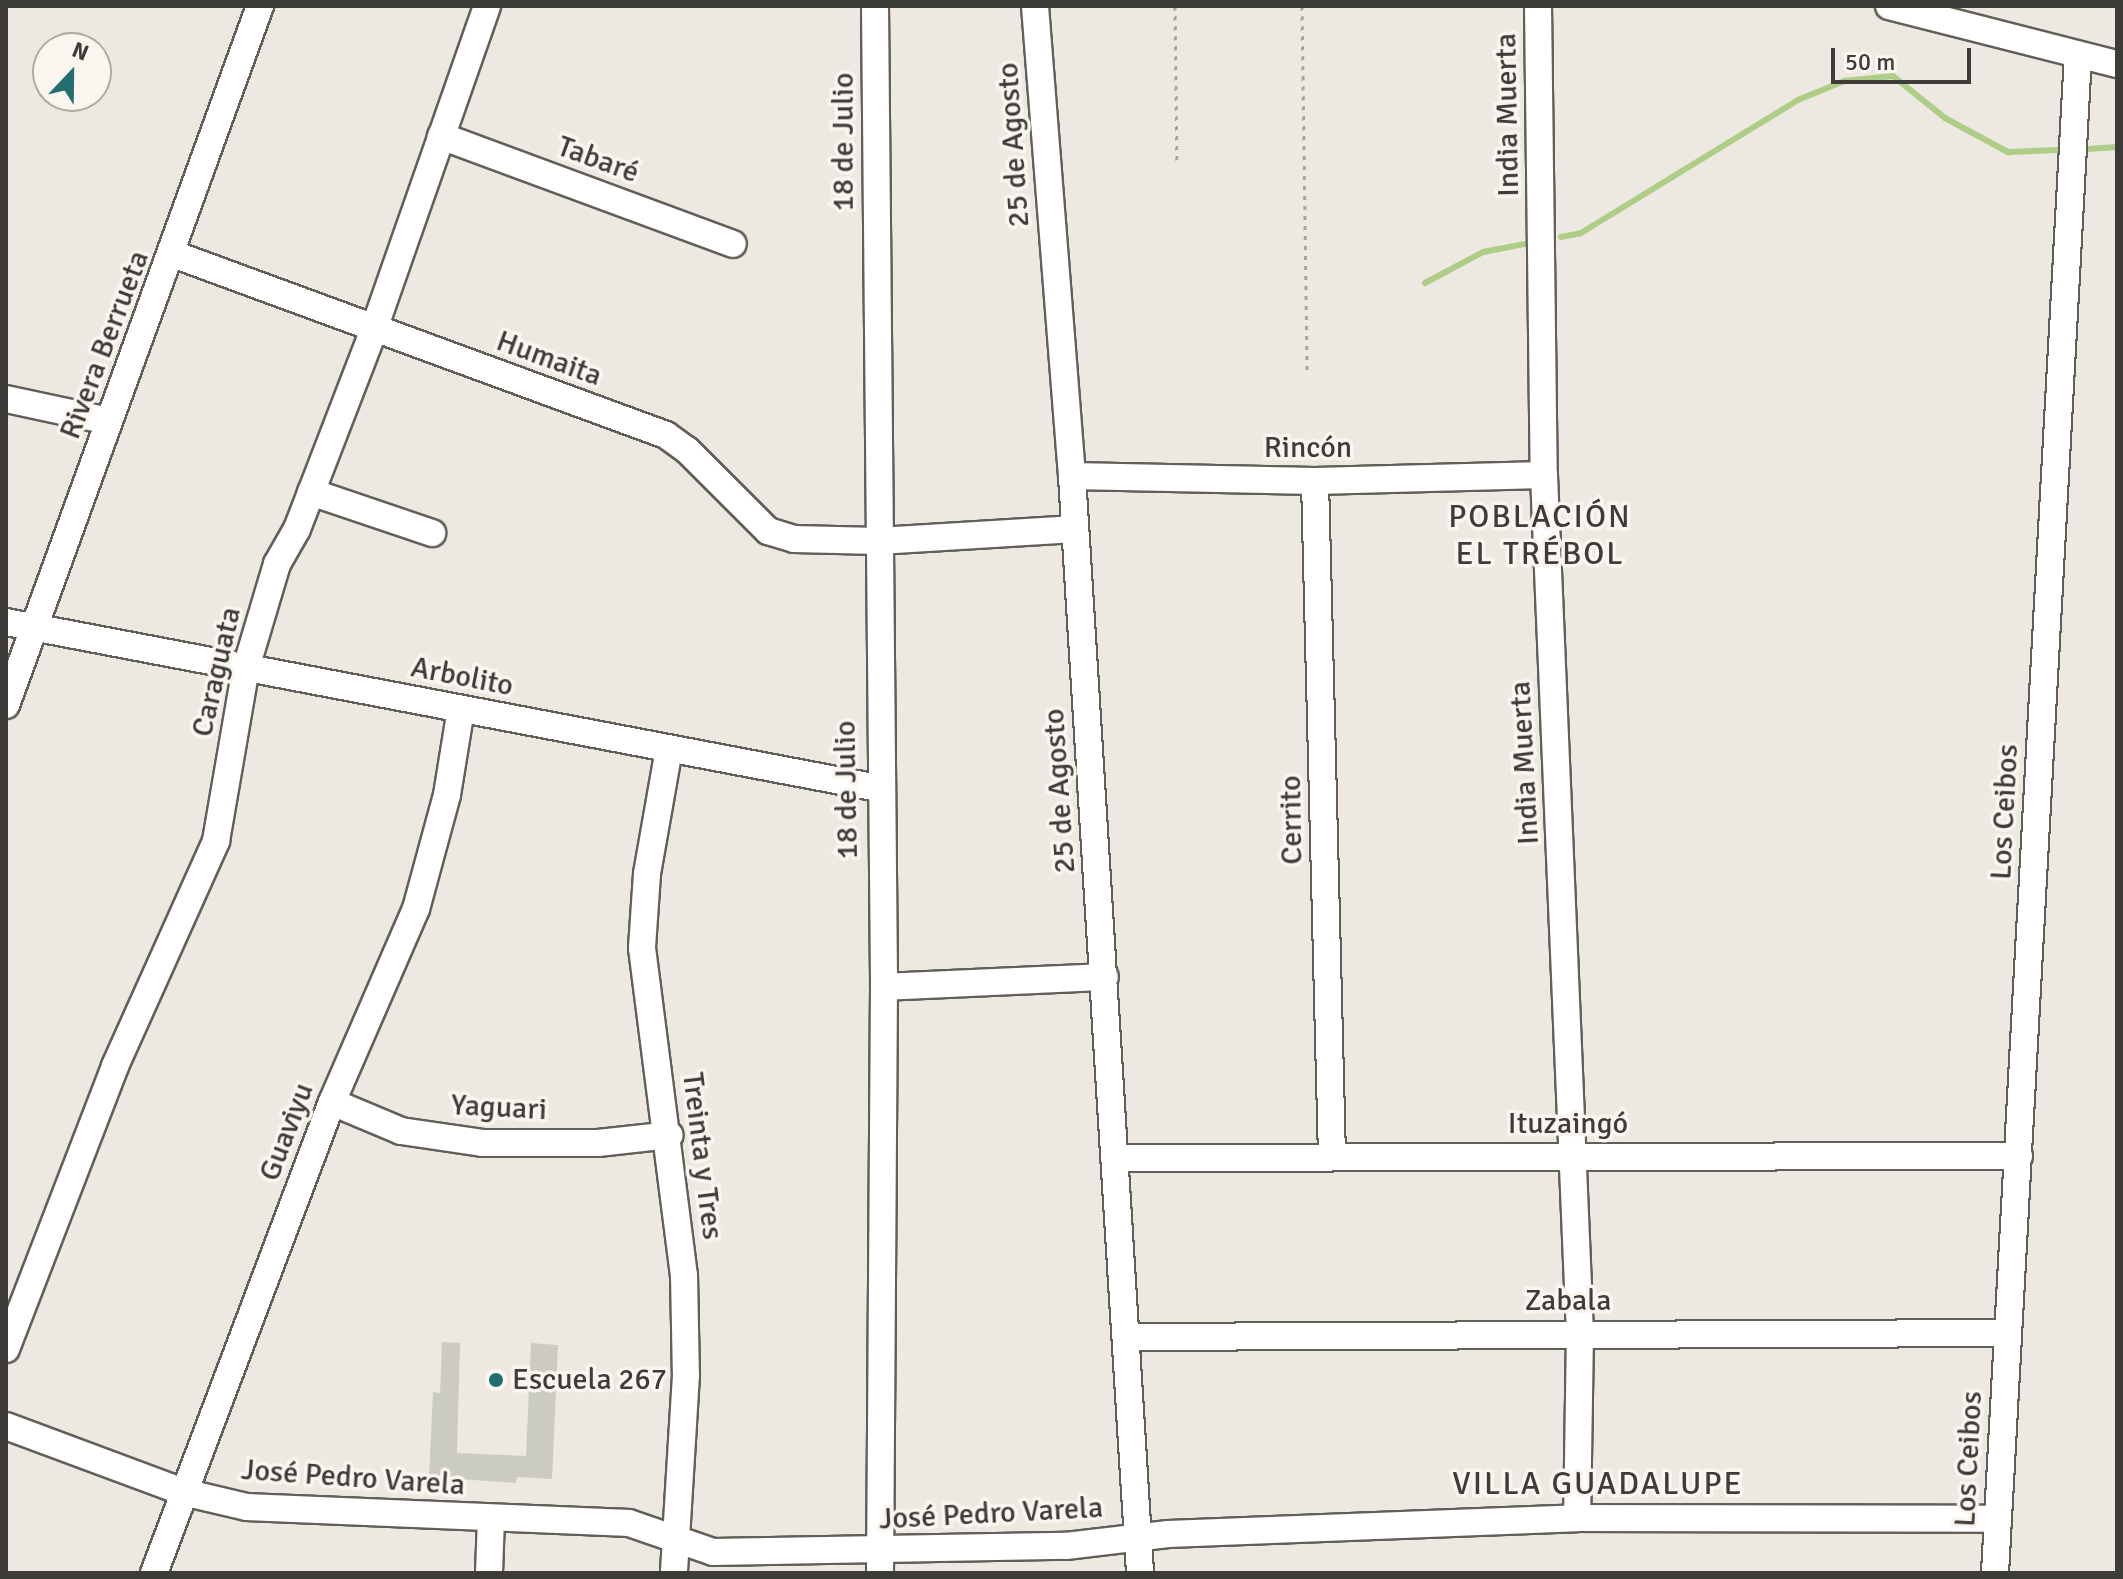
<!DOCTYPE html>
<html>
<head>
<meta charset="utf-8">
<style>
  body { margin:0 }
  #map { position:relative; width:2123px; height:1579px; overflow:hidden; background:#ede9e2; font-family:Signika,sans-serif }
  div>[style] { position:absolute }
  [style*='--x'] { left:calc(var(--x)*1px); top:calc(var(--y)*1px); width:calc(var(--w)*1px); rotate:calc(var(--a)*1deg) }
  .stream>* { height:6px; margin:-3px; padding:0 3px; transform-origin:3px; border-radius:3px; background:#aecd87 }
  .building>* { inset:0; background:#cbcbc3 }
  .path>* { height:3px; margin-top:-1.5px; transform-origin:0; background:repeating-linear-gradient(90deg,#a7a49f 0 4px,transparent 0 10px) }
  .roads { filter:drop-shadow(2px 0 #625f59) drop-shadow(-2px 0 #625f59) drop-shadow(0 2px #625f59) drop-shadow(0 -2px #625f59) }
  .minor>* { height:26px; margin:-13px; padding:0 13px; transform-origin:13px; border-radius:13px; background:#fff }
  .dots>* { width:22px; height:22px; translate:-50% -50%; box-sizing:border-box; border:4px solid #faf6ef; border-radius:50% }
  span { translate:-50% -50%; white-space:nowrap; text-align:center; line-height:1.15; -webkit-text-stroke:7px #faf6ef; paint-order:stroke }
  .street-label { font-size:30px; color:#3d3c39 }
  .poi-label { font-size:30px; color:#3d3c39 }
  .left { translate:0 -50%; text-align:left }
  .neighbourhood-label { font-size:32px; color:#3d3c39; letter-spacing:2px }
  .frame { position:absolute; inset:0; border:8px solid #3d3c39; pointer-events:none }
  .north { position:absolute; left:32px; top:32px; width:80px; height:80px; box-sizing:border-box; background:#faf6ef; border:2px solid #aeaca6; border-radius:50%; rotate:22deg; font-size:22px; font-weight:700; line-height:32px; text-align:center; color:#3d3c39 }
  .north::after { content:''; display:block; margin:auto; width:28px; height:36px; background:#236e6e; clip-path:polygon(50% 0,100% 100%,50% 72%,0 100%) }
  .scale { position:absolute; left:1831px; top:48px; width:140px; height:36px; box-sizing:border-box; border:4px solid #3d3c39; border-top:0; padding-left:10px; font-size:24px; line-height:28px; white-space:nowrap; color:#3d3c39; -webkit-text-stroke:6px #faf6ef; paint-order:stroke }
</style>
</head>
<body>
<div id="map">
  <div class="stream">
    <i style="--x:2088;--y:149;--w:29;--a:-4"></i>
    <i style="--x:1561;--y:237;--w:20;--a:-11"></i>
    <i style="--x:1581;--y:233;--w:255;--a:-31.5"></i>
    <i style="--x:1798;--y:100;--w:50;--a:-22.4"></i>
    <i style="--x:1844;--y:81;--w:49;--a:-5.8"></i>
    <i style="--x:1893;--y:76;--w:67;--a:38.9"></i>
    <i style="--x:1945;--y:118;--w:72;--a:28.4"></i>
    <i style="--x:2008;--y:152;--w:50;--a:-2.3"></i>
    <i style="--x:1425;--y:283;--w:66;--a:-28.1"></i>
    <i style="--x:1483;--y:252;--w:48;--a:-10.8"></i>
  </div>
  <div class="building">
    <i style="clip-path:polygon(442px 1342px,460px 1343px,457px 1453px,526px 1456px,531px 1343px,558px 1345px,552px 1479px,517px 1477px,516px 1483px,429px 1477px,433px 1392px,440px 1393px)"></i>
  </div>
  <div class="path">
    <i style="--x:1175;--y:6;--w:158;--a:89.3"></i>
    <i style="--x:1302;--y:6;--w:369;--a:89.2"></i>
  </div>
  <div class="roads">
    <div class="minor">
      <i style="--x:875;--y:6;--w:981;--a:89.47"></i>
      <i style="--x:884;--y:987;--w:586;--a:90.39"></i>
      <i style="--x:1035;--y:6;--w:471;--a:85.5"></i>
      <i style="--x:1072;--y:476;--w:1099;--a:86.45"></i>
      <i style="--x:1538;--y:6;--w:469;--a:89.3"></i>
      <i style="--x:1544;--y:475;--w:859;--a:87.6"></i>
      <i style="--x:1580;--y:1333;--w:185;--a:90.9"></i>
      <i style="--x:1889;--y:6;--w:235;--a:14.3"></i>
      <i style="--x:441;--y:136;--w:311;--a:20.3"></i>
      <i style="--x:173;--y:254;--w:525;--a:20.16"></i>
      <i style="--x:666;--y:435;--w:26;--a:36"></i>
      <i style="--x:687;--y:450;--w:115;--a:45"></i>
      <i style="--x:768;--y:531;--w:27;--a:17"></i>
      <i style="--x:794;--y:539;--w:85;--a:1.3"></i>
      <i style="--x:879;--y:541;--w:196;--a:-3.5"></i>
      <i style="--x:6;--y:399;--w:105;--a:12.1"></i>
      <i style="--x:1072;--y:476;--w:243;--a:1.2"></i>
      <i style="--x:1315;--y:481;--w:229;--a:-1.5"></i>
      <i style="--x:1315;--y:481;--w:676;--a:88.56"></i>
      <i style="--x:311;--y:492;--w:128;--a:18.7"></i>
      <i style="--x:6;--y:622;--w:888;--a:10.78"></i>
      <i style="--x:6;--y:705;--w:744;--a:-70.03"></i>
      <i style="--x:669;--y:749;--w:127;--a:100"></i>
      <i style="--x:647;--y:874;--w:74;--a:93.9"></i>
      <i style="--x:642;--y:948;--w:330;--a:82.7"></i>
      <i style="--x:684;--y:1275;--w:100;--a:88.9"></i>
      <i style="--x:686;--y:1375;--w:198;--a:93.5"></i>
      <i style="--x:884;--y:987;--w:221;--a:-2.6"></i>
      <i style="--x:332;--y:1102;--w:75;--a:22.8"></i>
      <i style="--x:401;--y:1131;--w:82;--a:8.4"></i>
      <i style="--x:482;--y:1143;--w:116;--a:0"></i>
      <i style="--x:598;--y:1143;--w:72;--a:-6.3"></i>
      <i style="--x:1117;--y:1158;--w:902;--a:-0.13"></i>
      <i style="--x:1128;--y:1337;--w:880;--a:-0.26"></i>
      <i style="--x:6;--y:1349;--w:303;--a:-68.9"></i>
      <i style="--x:115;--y:1066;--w:247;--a:-65.8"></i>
      <i style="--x:216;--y:841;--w:176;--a:-80.2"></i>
      <i style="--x:246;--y:668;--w:109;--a:-73.4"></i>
      <i style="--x:277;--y:564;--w:40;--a:-60.3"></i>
      <i style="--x:297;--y:529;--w:214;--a:-68.9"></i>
      <i style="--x:374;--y:329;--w:342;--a:-70.7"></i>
      <i style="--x:6;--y:1426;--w:189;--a:20.4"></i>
      <i style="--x:183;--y:1492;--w:66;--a:13.2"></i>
      <i style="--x:247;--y:1507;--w:382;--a:2.4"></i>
      <i style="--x:629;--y:1523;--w:89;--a:19"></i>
      <i style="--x:713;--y:1552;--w:353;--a:-1"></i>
      <i style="--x:1066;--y:1546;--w:103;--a:-6.7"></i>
      <i style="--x:1168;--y:1534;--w:409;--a:-2.2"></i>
      <i style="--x:1577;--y:1518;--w:420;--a:0.1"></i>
      <i style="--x:154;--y:1573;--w:504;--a:-69.3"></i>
      <i style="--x:332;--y:1102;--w:210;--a:-66.5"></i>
      <i style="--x:416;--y:909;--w:118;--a:-74.8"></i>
      <i style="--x:447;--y:795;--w:87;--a:-80.8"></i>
      <i style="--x:489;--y:1573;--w:54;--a:-87.9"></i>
      <i style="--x:1995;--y:1573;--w:1520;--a:-86.87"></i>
    </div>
  </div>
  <div class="dots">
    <i style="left:496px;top:1380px;background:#236e6e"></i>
  </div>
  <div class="street-label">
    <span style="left:1508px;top:115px;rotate:-91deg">India Muerta</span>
    <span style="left:844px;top:142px;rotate:-90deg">18 de Julio</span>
    <span style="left:1014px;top:145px;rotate:-94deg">25 de Agosto</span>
    <span style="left:598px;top:160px;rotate:20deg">Tabaré</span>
    <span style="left:105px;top:345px;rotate:-69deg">Rivera Berrueta</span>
    <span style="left:549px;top:359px;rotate:20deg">Humaita</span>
    <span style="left:1308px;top:448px">Rincón</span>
    <span style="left:217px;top:672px;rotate:-77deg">Caraguata</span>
    <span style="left:462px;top:677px;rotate:11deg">Arbolito</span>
    <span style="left:1525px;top:763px;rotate:-93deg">India Muerta</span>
    <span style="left:847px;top:790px;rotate:-91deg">18 de Julio</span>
    <span style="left:1060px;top:791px;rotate:-94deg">25 de Agosto</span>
    <span style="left:2005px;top:812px;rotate:-87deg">Los Ceibos</span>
    <span style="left:1292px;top:820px;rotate:-91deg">Cerrito</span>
    <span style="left:499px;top:1108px;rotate:3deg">Yaguari</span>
    <span style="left:1568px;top:1124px">Ituzaingó</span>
    <span style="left:287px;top:1132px;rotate:-69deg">Guaviyu</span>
    <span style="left:702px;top:1156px;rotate:83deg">Treinta y Tres</span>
    <span style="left:1568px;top:1301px">Zabala</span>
    <span style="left:1969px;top:1459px;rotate:-87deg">Los Ceibos</span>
    <span style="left:353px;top:1478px;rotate:4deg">José Pedro Varela</span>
    <span style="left:991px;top:1514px;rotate:-3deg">José Pedro Varela</span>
  </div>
  <div class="poi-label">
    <span class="left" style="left:512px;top:1380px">Escuela 267</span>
  </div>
  <div class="neighbourhood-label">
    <span style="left:1540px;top:536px">POBLACIÓN<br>EL TRÉBOL</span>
    <span style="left:1598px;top:1484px">VILLA GUADALUPE</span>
  </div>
  <div class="frame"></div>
  <div class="north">N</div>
  <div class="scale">50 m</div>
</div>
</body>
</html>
